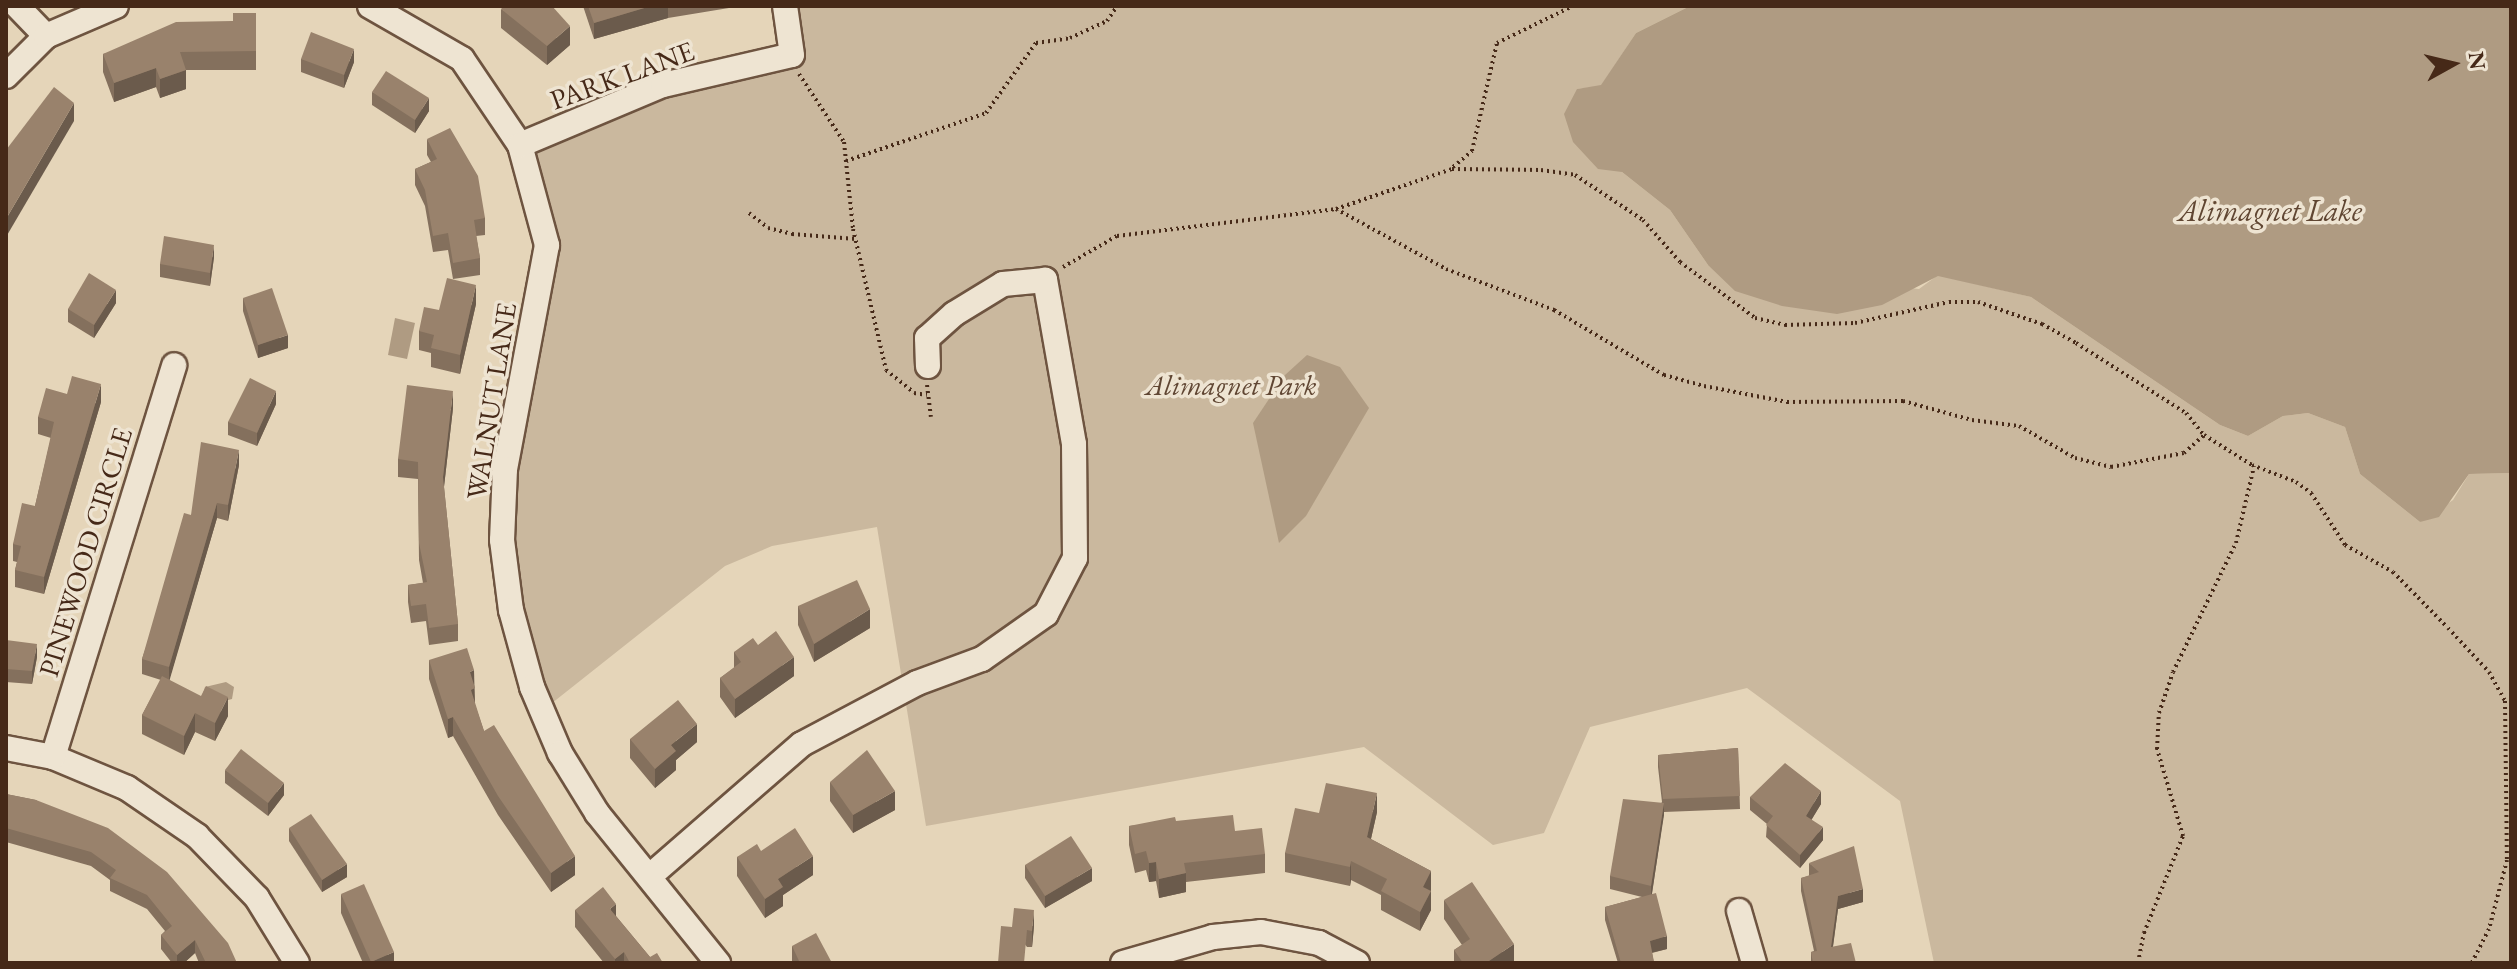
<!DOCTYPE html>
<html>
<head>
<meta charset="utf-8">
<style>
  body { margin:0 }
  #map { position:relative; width:2517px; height:969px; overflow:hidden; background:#e5d5b9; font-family:"EB Garamond",serif }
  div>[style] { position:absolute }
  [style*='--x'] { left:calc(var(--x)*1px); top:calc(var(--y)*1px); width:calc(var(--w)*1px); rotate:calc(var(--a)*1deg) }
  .green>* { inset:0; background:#cab89e }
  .water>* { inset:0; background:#af9b82 }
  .path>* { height:4px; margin-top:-2px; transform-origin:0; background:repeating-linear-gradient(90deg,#462918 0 2px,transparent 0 6px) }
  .roads { filter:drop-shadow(2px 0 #6e5440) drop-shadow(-2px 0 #6e5440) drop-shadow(0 2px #6e5440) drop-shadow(0 -2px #6e5440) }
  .street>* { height:24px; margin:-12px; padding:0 12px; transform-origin:12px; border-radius:12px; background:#eee4d2 }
  .wall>* { inset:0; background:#84705d }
  .shaded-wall>* { inset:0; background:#6b5b4c }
  .building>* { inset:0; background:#99826c }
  span { translate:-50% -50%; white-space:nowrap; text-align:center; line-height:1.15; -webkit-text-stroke:7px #eee4d2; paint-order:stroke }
  .street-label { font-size:28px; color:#462918 }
  .park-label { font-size:28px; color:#604633; font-style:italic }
  .water-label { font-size:30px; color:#604632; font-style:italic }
  .frame { position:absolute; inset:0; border:8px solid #462918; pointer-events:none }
  .north { position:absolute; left:2413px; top:24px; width:80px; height:80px; -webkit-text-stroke:6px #eee4d2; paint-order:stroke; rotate:82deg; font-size:22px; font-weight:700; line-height:32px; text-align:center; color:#462918 }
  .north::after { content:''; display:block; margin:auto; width:28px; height:36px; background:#462918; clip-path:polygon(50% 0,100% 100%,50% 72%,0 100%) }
</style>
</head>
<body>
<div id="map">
  <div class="green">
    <i style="clip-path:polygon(785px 6px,1690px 6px,1636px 33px,1601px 86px,1577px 89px,1622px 172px,1670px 210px,1708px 265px,1919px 289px,1938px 275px,2031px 297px,2220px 425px,2248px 436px,2283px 416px,2308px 413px,2345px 427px,2360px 474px,2420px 522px,2453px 500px,2469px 474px,2511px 473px,2511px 963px,1934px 963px,1900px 801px,1747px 688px,1590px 727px,1544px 833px,1493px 845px,1364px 747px,926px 826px,877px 527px,772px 546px,725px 566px,542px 711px,502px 540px,547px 245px,520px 145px,792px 55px)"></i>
  </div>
  <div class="water">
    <i style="clip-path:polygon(1690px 6px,2511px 6px,2511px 473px,2469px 474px,2439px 517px,2420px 522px,2360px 474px,2345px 427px,2308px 413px,2283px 416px,2248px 436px,2220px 425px,2031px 297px,1938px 276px,1882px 305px,1837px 314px,1782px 306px,1735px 291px,1708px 265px,1670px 210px,1622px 172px,1598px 169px,1573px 142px,1564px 114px,1577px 89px,1601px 85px,1636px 33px)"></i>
    <i style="clip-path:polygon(395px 318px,415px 323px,407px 359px,388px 355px)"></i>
    <i style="clip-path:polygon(1307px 355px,1340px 367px,1369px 408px,1306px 516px,1279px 543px,1253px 423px,1285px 375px)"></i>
    <i style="clip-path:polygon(226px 682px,234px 687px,232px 699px,209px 705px,201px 700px,205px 687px)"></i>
  </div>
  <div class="path">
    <i style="--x:799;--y:74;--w:82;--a:56.5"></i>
    <i style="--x:844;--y:142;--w:87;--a:84.1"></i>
    <i style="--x:853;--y:229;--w:145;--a:76.8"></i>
    <i style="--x:886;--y:370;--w:36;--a:39"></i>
    <i style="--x:914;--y:393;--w:13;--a:9"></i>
    <i style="--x:846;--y:161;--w:148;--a:-18.9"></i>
    <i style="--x:986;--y:113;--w:86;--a:-54.5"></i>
    <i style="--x:1036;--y:43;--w:34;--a:-8"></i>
    <i style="--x:1070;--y:38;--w:41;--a:-24.7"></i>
    <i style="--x:1107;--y:21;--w:18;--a:-56"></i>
    <i style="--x:1453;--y:167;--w:25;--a:-40"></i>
    <i style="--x:1472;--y:151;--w:111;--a:-77"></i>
    <i style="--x:1497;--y:43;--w:85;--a:-26"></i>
    <i style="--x:1336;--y:209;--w:125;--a:28.6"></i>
    <i style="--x:1446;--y:269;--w:116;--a:20.8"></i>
    <i style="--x:1554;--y:310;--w:128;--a:30.6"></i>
    <i style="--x:1664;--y:375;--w:41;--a:15.4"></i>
    <i style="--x:1704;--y:386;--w:85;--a:10.9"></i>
    <i style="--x:1787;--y:402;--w:116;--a:-0.5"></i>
    <i style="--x:1903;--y:401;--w:72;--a:15.4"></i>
    <i style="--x:1972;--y:420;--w:47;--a:7.3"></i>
    <i style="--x:2019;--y:426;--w:64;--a:29.7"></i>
    <i style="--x:2075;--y:458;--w:37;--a:14"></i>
    <i style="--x:2111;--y:467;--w:74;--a:-10.9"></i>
    <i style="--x:2184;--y:453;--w:27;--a:-42"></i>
    <i style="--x:2204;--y:435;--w:57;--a:32"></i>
    <i style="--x:2252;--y:465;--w:47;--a:21.1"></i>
    <i style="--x:2296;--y:482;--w:19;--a:36"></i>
    <i style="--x:2311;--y:493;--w:62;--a:56.8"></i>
    <i style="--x:2345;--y:545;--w:55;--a:29.4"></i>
    <i style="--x:2393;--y:572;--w:78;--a:45.5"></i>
    <i style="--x:2448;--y:628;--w:60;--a:47"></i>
    <i style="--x:2489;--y:672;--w:33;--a:61"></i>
    <i style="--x:2505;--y:701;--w:159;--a:89.3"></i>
    <i style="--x:2507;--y:860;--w:71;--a:104.6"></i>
    <i style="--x:2489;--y:929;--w:38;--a:117"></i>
    <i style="--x:749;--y:213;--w:24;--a:38"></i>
    <i style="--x:768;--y:228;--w:25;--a:14"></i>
    <i style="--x:792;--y:234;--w:64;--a:4.5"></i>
    <i style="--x:1063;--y:267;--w:62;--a:-29.9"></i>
    <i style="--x:1117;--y:236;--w:221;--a:-7"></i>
    <i style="--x:1336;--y:209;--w:123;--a:-19"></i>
    <i style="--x:1452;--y:169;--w:89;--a:0.6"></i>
    <i style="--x:1541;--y:170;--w:34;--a:8"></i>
    <i style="--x:1575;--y:175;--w:82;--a:33.5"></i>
    <i style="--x:1643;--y:220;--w:56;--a:48.6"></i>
    <i style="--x:1680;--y:262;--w:94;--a:36.7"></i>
    <i style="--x:1755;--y:318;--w:31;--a:13"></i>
    <i style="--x:1785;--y:325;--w:70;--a:-1.6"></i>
    <i style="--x:1855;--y:323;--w:96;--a:-12.6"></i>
    <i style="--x:1949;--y:302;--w:29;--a:0"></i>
    <i style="--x:1978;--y:302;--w:68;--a:19"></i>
    <i style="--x:2042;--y:324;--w:39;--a:29"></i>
    <i style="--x:2076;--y:343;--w:130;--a:32.5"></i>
    <i style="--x:2186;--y:413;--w:28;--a:51"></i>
    <i style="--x:927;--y:385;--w:32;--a:83"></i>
    <i style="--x:2138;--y:963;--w:31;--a:-79"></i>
    <i style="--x:2144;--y:933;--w:105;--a:-68.1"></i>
    <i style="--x:2183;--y:836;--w:91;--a:-106.6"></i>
    <i style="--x:2157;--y:749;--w:36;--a:-87"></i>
    <i style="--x:2159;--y:713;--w:43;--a:-71.1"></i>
    <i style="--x:2173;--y:672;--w:144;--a:-64"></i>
    <i style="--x:2236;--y:543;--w:79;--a:-76.8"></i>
  </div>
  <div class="roads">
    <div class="street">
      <i style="--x:17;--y:6;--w:42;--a:46"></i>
      <i style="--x:370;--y:6;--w:106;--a:29.9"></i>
      <i style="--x:462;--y:59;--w:104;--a:56"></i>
      <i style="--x:520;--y:145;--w:104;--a:74.9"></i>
      <i style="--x:547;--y:245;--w:228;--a:100.6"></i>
      <i style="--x:505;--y:469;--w:71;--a:92.4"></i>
      <i style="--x:502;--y:540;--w:71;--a:82.7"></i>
      <i style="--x:511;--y:610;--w:80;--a:74.7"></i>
      <i style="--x:532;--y:687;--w:72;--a:67"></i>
      <i style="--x:560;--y:753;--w:70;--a:58.3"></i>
      <i style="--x:597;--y:813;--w:193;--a:51.1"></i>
      <i style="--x:6;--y:76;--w:57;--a:-45"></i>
      <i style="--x:46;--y:36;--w:76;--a:-23.2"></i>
      <i style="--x:520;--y:145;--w:155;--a:-22.8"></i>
      <i style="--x:663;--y:85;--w:132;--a:-13.1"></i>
      <i style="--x:792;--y:55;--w:49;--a:-98.1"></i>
      <i style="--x:6;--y:748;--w:48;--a:10.8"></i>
      <i style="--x:53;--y:757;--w:80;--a:22.7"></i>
      <i style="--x:127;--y:788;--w:85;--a:34.4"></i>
      <i style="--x:197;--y:836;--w:86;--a:45.9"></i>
      <i style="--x:257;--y:898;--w:76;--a:58.4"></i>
      <i style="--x:53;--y:757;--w:410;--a:-72.8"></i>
      <i style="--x:650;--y:876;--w:201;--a:-41"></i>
      <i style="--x:802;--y:744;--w:130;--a:-27.9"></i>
      <i style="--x:917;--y:683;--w:69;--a:-20.3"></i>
      <i style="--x:982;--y:659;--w:78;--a:-35.1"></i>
      <i style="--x:1046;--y:614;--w:63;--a:-62.6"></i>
      <i style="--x:1075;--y:558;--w:114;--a:-90.5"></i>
      <i style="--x:1074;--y:444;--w:167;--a:-100"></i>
      <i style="--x:1045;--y:280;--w:42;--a:174.6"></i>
      <i style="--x:1003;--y:284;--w:57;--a:148.5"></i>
      <i style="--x:954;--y:314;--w:36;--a:138"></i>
      <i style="--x:927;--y:338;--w:28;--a:88"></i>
      <i style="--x:1739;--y:911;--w:54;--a:73.9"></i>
      <i style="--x:1123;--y:963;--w:94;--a:-16.1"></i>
      <i style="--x:1213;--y:937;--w:48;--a:-5.9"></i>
      <i style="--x:1261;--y:932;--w:59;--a:10.7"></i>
      <i style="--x:1319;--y:943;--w:43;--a:27.8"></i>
    </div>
  </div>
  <div class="wall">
    <i style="clip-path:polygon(583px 6px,735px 6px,735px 7px,668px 18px,594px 39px)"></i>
    <i style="clip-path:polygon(501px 9px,570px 45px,547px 65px,501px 28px)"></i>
    <i style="clip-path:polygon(256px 13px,256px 70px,186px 70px,186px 89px,160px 98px,156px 87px,114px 102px,103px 72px,103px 54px,233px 21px)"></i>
    <i style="clip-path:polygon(301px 59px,354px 62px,344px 88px,301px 72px)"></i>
    <i style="clip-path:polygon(372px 92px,429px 111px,415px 133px,372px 105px)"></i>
    <i style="clip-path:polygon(427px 139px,485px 218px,485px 235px,476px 236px,480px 258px,480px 275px,453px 279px,448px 250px,433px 252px,425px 206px,415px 185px,415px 169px,431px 162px,427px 155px)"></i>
    <i style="clip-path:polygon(214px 257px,210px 286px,160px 277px,160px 264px)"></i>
    <i style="clip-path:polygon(243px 298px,288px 348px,258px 358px,243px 311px)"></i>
    <i style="clip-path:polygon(116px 303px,94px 338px,68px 322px,68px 309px)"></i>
    <i style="clip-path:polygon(476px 304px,460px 374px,431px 367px,431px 353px,419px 350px,419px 331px,439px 310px)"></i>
    <i style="clip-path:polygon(101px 402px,44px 594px,15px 587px,15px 570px,17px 562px,13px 561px,13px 544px,35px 506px,51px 438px,38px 434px,38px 417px)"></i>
    <i style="clip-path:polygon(276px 404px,257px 446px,228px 435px,228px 422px)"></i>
    <i style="clip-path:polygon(453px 408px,444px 487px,458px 624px,458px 641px,429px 645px,426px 621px,411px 623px,408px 602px,408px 585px,423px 583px,419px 560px,418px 479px,398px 477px,398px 459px)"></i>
    <i style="clip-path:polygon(239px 465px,228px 521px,217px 518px,169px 680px,228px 716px,215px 741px,195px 732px,184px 755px,142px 734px,142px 715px,161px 680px,142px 674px,142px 659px,191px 515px)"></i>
    <i style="clip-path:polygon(798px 606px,870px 628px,814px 662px,798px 625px)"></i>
    <i style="clip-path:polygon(6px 640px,37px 657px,32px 684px,6px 682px)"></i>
    <i style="clip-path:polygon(758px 645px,794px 676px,735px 718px,720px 697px,720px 678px,734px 668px,734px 652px)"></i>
    <i style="clip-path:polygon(429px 660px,474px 684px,475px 705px,484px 731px,575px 875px,551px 892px,498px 815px,453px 736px,448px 738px,429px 679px)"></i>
    <i style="clip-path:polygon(630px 739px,697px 742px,676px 760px,676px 770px,655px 788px,630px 758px)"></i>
    <i style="clip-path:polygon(1738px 748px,1740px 809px,1664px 812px,1652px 894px,1667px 949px,1652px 953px,1654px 963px,1618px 963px,1605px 920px,1605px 907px,1642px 897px,1610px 889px,1610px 876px,1662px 802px,1658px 767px,1658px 755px)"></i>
    <i style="clip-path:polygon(225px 770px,284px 795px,268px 816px,225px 783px)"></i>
    <i style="clip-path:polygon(830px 782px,895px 810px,853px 833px,830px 801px)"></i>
    <i style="clip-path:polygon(6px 794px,36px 800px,237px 963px,199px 963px,195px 953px,184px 963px,172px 963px,161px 949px,161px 935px,165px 931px,147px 909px,110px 891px,110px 880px,91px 866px,6px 842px)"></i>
    <i style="clip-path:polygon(1750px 797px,1821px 804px,1811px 820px,1823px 840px,1800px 868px,1766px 837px,1767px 824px,1750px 810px)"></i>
    <i style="clip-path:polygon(1377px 812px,1371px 839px,1431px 871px,1431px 910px,1420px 931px,1381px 910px,1381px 895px,1351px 880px,1350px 886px,1285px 872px,1285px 853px,1319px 813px)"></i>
    <i style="clip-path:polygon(1176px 821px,1235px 831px,1265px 854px,1265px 873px,1186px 882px,1186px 892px,1159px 898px,1156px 881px,1149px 882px,1146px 870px,1135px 873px,1129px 845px,1129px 826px)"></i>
    <i style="clip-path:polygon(289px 828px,347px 877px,322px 892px,289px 841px)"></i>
    <i style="clip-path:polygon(761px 851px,813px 875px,783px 895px,783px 906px,765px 918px,737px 876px,737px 857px)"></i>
    <i style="clip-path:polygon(1809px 863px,1863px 902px,1838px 909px,1833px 947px,1856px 963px,1811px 963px,1811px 952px,1814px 951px,1801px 891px,1801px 878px,1809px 876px)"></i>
    <i style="clip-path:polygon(1025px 865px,1092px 881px,1045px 908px,1025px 878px)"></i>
    <i style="clip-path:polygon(341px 894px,394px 963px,363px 963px,341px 913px)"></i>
    <i style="clip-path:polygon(1444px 900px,1514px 963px,1454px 963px,1454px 950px,1462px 945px,1444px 919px)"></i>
    <i style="clip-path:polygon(575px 910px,616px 916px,650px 957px,663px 963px,604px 963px,575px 927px)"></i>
    <i style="clip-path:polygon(1034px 926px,1032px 947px,1027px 947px,1012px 927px)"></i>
    <i style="clip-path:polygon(792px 946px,832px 963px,792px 963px)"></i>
  </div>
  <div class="shaded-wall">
    <i style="clip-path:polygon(651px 6px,668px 6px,668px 18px,594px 39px,594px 23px)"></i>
    <i style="clip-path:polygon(570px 26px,570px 45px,547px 65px,547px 46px)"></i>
    <i style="clip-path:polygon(354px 49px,354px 62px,344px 88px,344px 75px)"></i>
    <i style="clip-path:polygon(156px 68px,156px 87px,114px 102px,114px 83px)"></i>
    <i style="clip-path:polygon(186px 70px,186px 89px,160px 98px,160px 79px)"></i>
    <i style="clip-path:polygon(429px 98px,429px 111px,415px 133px,415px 120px)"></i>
    <i style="clip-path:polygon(74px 103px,74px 121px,6px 237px,6px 219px)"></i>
    <i style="clip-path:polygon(214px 245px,214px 257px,210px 286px,210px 273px)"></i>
    <i style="clip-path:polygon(476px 285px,476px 304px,460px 374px,460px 355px)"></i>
    <i style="clip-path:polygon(116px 290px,116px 303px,94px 338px,94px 325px)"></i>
    <i style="clip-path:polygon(288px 335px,288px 348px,258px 358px,258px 345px)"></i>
    <i style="clip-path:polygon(101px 384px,101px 402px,44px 594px,44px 577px)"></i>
    <i style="clip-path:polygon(276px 391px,276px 404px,257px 446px,257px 433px)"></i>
    <i style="clip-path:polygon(453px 391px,453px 408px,443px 495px,443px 477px)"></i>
    <i style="clip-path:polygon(239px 450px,239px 465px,228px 521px,228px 505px)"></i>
    <i style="clip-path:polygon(217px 503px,217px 518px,169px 682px,169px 667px)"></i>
    <i style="clip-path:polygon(870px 609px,870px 628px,814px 662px,814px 644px)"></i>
    <i style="clip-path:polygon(37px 644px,37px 657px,32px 684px,32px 671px)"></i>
    <i style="clip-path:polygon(794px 657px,794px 676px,735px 718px,735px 699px)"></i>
    <i style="clip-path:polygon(474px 670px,475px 707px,471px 709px,470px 672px)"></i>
    <i style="clip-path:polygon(228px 697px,228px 716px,215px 741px,215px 723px)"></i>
    <i style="clip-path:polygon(195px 713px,195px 732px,184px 755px,184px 736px)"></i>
    <i style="clip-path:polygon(453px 717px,453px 736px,448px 738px,448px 719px)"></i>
    <i style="clip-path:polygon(697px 724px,697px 742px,676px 760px,676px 770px,655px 788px,655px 769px,671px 745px)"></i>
    <i style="clip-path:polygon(284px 783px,284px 795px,268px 816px,268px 803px)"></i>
    <i style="clip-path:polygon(895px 791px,895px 810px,853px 833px,853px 815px)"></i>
    <i style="clip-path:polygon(1821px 791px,1821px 804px,1806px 829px,1806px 816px)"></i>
    <i style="clip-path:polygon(1377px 793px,1377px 812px,1367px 856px,1367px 837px)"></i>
    <i style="clip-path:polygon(1664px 803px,1664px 815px,1651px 899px,1651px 886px)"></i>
    <i style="clip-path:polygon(1823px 827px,1823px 840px,1800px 868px,1800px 855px)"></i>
    <i style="clip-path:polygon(575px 856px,575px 875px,551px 892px,551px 873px)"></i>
    <i style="clip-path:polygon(813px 856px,813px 875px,783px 895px,783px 906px,765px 918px,765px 899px,778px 879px)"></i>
    <i style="clip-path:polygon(1351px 861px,1351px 880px,1350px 886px,1350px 867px)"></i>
    <i style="clip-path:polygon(1156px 862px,1156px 881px,1149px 882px,1149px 863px)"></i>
    <i style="clip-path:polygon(347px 864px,347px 877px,322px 892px,322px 880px)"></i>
    <i style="clip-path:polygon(1092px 868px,1092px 881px,1045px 908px,1045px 896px)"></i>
    <i style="clip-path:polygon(1431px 871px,1431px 890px,1423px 906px,1423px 887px)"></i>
    <i style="clip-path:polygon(1186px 873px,1186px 892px,1159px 898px,1159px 879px)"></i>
    <i style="clip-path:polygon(1863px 889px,1863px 902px,1838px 909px,1831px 960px,1831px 947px,1838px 896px)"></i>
    <i style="clip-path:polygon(1431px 891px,1431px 910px,1420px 931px,1420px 912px)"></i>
    <i style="clip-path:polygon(616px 904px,616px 921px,610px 909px)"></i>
    <i style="clip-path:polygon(1034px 910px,1034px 926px,1032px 947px,1032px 931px)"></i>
    <i style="clip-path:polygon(1667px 936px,1667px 949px,1650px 953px,1650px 941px)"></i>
    <i style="clip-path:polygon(195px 940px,195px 953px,184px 963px,177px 963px,177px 955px)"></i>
    <i style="clip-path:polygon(1514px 944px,1514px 963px,1486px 963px)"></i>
    <i style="clip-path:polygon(394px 952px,394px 963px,371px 963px,371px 962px)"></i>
    <i style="clip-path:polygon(624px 952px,624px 963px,615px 963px,615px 959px)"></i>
  </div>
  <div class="building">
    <i style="clip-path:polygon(504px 6px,552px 6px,570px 26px,547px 46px,501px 9px)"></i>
    <i style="clip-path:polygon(588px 6px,651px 6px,594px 23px)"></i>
    <i style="clip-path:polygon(233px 13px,256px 13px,256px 51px,180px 52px,186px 70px,160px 79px,156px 68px,114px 83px,103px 54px,176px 22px,233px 21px)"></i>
    <i style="clip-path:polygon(311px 32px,354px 49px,344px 75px,301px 59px)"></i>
    <i style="clip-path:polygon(386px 71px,429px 98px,415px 120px,372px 92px)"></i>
    <i style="clip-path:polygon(54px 87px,74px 103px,6px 219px,6px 150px)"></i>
    <i style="clip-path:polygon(450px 128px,478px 176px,485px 218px,474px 220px,480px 258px,453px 263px,448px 233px,433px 236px,425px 190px,415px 169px,437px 159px,427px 139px)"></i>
    <i style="clip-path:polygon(164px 236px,214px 245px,210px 273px,160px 264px)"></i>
    <i style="clip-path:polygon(89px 273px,116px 290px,94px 325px,68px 309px)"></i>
    <i style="clip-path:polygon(447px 278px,476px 285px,460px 355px,431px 348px,434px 335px,419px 331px,424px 307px,439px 310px)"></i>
    <i style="clip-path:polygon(272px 288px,288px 335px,258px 345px,243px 298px)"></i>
    <i style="clip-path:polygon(72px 376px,101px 384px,44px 577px,15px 570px,21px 546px,13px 544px,22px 503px,35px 506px,54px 422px,38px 417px,46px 388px,67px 394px)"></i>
    <i style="clip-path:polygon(250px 378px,276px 391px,257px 433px,228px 422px)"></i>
    <i style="clip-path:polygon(407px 385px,453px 391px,443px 477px,458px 624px,429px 628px,426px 604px,411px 606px,408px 585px,427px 582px,419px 543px,418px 462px,398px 459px)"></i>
    <i style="clip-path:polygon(201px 442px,239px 450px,228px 505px,217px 503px,169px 667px,142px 659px,184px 513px,191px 515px)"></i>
    <i style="clip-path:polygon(857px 580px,870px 609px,814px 644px,798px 606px)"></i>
    <i style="clip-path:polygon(776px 631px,794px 657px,735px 699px,720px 678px,741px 662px,734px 652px,753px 638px,758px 645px)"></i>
    <i style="clip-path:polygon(6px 640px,37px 644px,32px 671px,6px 669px)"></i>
    <i style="clip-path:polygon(467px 648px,474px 670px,470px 672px,475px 688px,471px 690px,484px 731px,494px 725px,575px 856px,551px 873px,498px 796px,453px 717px,448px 719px,429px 660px)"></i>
    <i style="clip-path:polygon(162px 676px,201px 696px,206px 686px,228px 697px,215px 723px,195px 713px,184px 736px,142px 715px)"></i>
    <i style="clip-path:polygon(678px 700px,697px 724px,671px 745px,676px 751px,655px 769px,630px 739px)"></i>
    <i style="clip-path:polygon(1738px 748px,1740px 796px,1663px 799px,1658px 755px)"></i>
    <i style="clip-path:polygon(241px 749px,284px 783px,268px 803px,225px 770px)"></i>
    <i style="clip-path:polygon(867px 750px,895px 791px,853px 815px,830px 782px)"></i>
    <i style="clip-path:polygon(1785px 763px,1821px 791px,1806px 816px,1823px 827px,1800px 855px,1766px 825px,1773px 816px,1750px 797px)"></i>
    <i style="clip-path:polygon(1326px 783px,1377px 793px,1367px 837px,1431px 871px,1423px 887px,1431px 891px,1420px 912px,1381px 891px,1387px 879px,1351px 861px,1350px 867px,1285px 853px,1295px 808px,1319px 813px)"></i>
    <i style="clip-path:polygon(6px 794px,36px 800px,108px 828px,167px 872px,228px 943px,237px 963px,206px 963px,195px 940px,177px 955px,161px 935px,172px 926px,147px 895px,110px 878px,116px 870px,91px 852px,6px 828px)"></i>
    <i style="clip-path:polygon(1623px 799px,1664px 803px,1651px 886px,1610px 876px)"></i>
    <i style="clip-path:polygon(311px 814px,347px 864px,322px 880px,289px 828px)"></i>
    <i style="clip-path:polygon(1233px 815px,1235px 831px,1262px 828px,1265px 854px,1184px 863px,1186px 873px,1159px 879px,1156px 862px,1149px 863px,1146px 851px,1135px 854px,1129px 826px,1175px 817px,1176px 821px)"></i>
    <i style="clip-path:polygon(795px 828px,813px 856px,778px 879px,783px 887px,765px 899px,737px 857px,757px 844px,761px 851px)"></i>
    <i style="clip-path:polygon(1071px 836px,1092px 868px,1045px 896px,1025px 865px)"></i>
    <i style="clip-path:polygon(1854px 846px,1863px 889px,1838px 896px,1831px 947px,1851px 943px,1856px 963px,1813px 963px,1811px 952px,1817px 951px,1801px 878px,1819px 872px,1809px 863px)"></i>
    <i style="clip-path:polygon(1472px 882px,1514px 944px,1486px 963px,1463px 963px,1454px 950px,1470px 939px,1444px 900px)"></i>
    <i style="clip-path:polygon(364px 884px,394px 952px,371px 962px,341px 894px)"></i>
    <i style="clip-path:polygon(603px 887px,616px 904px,610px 909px,650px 957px,657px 953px,663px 963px,630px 963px,624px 952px,615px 959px,575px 910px)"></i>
    <i style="clip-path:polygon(1656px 893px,1667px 936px,1650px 941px,1654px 962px,1621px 963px,1605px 907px)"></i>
    <i style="clip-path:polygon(1014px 908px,1034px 910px,1032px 931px,1027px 930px,1024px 963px,998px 963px,1001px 926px,1012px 927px)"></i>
    <i style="clip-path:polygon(816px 933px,832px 963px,800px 963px,792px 946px)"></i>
  </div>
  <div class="street-label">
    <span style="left:622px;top:75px;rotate:-20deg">PARK LANE</span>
    <span style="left:491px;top:401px;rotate:-81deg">WALNUT LANE</span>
    <span style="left:85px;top:552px;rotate:-73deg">PINEWOOD CIRCLE</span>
  </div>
  <div class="park-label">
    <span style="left:1231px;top:385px">Alimagnet Park</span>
  </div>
  <div class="water-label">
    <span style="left:2270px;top:211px">Alimagnet Lake</span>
  </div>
  <div class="frame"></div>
  <div class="north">N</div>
</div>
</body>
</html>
